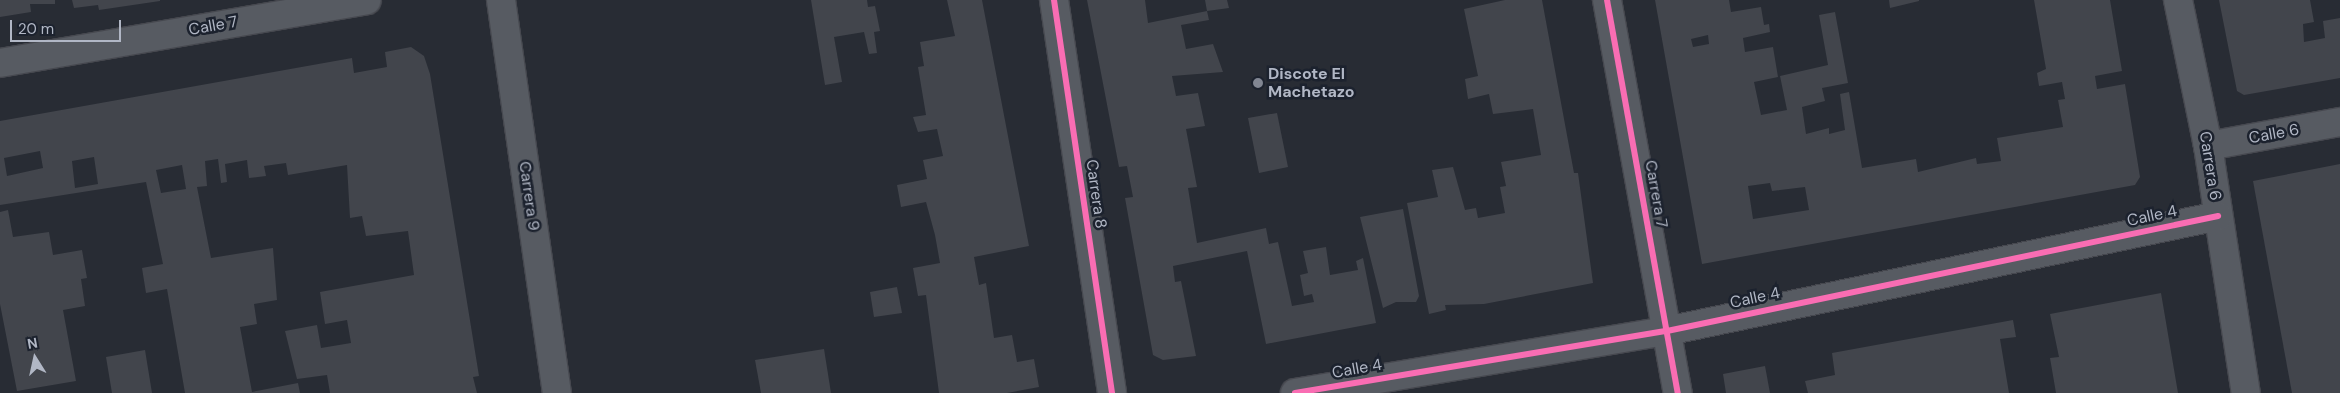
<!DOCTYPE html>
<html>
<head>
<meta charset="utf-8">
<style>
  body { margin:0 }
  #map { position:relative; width:2340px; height:393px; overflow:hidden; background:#282c34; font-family:"DM Sans",sans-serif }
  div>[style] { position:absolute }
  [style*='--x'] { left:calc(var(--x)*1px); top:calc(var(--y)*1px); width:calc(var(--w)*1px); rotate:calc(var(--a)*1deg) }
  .building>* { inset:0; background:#42454c }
  .roads { filter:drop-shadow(1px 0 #46484f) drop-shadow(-1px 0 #46484f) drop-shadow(0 1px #46484f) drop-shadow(0 -1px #46484f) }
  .minor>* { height:28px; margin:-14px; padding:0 14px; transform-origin:14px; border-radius:14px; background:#575b62 }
  .cycleway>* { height:6px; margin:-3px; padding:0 3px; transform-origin:3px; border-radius:3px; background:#f96db3 }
  .dots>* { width:14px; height:14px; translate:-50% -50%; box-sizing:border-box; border:2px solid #1c222e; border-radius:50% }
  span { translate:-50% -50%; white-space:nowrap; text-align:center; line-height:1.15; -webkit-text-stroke:5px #1c222e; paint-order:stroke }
  .street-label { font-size:16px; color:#b1b7c5 }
  .poi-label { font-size:16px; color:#b1b7c5; font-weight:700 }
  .left { translate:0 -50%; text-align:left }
  .north { position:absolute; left:10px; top:333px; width:50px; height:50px; -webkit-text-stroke:4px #1c222e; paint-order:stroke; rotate:350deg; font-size:14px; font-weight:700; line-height:20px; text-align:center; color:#b1b7c5 }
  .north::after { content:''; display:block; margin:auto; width:18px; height:22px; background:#b1b7c5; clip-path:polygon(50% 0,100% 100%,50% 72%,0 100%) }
  .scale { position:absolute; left:10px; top:20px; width:111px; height:22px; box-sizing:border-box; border:2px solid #b1b7c5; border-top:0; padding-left:6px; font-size:15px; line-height:18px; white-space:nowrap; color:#b1b7c5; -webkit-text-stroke:4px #1c222e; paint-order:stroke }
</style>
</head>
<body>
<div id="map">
  <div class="building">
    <i style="clip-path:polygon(0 0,55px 0,55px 4px,30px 4px,31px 12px,0 17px)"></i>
    <i style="clip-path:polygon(72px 0,160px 0,160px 1px,99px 10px,98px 5px,74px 8px)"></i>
    <i style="clip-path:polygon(811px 0,867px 0,868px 7px,875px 6px,880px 31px,874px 32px,877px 53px,869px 54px,864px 32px,834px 37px,842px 82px,825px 85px)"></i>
    <i style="clip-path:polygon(947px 0,982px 0,1029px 246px,974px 257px,979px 285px,986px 283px,994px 338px,1012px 335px,1017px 362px,1034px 359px,1039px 387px,1007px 393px,939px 393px,926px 295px,918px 296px,913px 268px,940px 263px,935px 235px,926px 202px,901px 207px,897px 185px,927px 179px,923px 160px,943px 156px,937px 129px,918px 132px,913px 117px,926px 115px,918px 67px,924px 66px,920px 42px,955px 36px)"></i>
    <i style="clip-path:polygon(1087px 0,1145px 0,1148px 23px,1207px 11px,1205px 0,1227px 0,1229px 8px,1207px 11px,1209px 20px,1181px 25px,1186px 49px,1213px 44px,1223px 72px,1172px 76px,1176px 96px,1198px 93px,1205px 126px,1186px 129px,1197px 187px,1188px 188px,1197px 243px,1266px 228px,1269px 244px,1278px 242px,1292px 306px,1314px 302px,1312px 294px,1304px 296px,1300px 275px,1308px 273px,1303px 251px,1326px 247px,1330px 275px,1358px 270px,1356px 261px,1363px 258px,1376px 323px,1266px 344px,1247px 251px,1173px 266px,1175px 282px,1181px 281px,1196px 356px,1163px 360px,1153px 355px,1125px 198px,1133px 197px,1127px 166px,1119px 167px)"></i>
    <i style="clip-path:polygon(1505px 0,1542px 0,1574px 173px,1578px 173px,1593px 283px,1484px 304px,1445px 305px,1446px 310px,1429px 314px,1407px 203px,1438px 197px,1432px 170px,1453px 167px,1465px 210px,1476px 208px,1478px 218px,1505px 213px,1500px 187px,1506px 186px,1501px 162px,1541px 155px,1533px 109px,1493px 114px,1489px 94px,1468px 99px,1465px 79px,1478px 76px,1464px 9px)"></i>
    <i style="clip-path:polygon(evenodd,1655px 0,1729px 0,1731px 12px,1761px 7px,1764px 25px,1769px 24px,1770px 32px,1743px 38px,1745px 52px,1773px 47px,1778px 77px,1754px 82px,1761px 115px,1787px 110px,1780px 76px,1828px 65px,1819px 15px,1835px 12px,1848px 83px,1822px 88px,1825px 101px,1802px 107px,1806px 134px,1829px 128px,1829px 134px,1845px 130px,1840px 94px,1849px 92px,1862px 168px,1916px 159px,1918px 172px,1976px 158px,1977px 164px,2001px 161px,1997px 138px,2063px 127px,2058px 100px,2065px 99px,2062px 82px,2039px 86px,2037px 73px,2046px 69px,2034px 0,2110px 0,2122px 71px,2095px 76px,2097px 89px,2125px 84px,2140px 177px,2135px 185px,1702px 264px,1655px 0,1708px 35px,1709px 44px,1693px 47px,1691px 39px,1708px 35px,1655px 0,1770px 183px,1772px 191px,1805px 187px,1809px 210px,1753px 219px,1748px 186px,1770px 183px)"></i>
    <i style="clip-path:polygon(1889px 0,1919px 0,1919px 1px,1890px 8px)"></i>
    <i style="clip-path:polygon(2219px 0,2310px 0,2314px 22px,2303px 24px,2304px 42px,2325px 38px,2323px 21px,2340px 18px,2340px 78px,2244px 95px,2237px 91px)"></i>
    <i style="clip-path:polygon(evenodd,411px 47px,424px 56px,430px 74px,479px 376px,473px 377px,477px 393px,330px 393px,327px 375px,297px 379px,285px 331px,317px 325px,321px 348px,351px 343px,347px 320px,325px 324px,320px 292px,414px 275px,408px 231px,366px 236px,362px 216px,350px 218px,347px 165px,288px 175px,286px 163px,264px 166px,266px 176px,249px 178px,247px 160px,225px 164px,227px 182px,221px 183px,218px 159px,205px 161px,207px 186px,197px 187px,211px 258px,273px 248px,277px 300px,254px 304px,257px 324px,240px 327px,252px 392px,298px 383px,300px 393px,185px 393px,167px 289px,146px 293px,142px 268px,163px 264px,146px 182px,0 205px,0 121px,352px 58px,354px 73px,387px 67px,385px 52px,411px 47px,40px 151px,43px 168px,7px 176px,4px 158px,40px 151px,411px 47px,94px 157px,98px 184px,75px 188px,72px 161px,94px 157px,411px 47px,182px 165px,186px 189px,161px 193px,156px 170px,182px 165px)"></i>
    <i style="clip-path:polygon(1277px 113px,1288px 167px,1259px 173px,1248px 118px)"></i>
    <i style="clip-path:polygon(2340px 164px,2340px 393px,2292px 393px,2253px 181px)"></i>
    <i style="clip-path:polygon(1403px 209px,1419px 296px,1416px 302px,1396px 302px,1383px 308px,1360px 217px)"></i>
    <i style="clip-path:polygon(8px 210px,13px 237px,49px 232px,53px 255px,82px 250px,87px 278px,81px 279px,85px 306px,63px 310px,76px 381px,17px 391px,0 304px,0 212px)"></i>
    <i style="clip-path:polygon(897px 287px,902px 313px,874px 317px,870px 292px)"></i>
    <i style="clip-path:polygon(2161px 293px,2178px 393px,2056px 393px,2050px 358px,2059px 357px,2050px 314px)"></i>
    <i style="clip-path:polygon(2013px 320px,2016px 337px,2000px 339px,2009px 393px,1808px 393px,1805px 381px,1835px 375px,1832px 353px)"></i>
    <i style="clip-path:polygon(824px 349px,831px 393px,761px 393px,755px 360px)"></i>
    <i style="clip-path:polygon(145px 350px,152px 393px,112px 393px,106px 357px)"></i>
    <i style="clip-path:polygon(1765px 366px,1770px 393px,1726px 393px,1723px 374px)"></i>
  </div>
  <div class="roads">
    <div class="minor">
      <i style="--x:501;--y:0;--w:397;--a:81.9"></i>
      <i style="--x:1054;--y:0;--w:397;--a:81.6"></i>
      <i style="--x:1607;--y:0;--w:399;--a:79.8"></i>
      <i style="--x:2178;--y:0;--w:149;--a:78.4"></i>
      <i style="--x:2208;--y:146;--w:250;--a:81.3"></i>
      <i style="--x:0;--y:63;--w:372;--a:-9.7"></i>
      <i style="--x:2208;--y:146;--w:134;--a:-10.3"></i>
      <i style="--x:1295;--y:393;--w:377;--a:-9.5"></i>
      <i style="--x:1667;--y:331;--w:563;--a:-11.79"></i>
    </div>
  </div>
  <div class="cycleway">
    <i style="--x:1054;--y:0;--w:397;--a:81.6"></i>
    <i style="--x:1607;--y:0;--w:399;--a:79.8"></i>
    <i style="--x:1295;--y:393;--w:377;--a:-9.5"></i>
    <i style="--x:1667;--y:331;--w:563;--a:-11.79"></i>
  </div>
  <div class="dots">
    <i style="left:1258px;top:83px;background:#818692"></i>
  </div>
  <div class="street-label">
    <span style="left:213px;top:26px;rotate:-10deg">Calle 7</span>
    <span style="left:2274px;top:134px;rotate:-10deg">Calle 6</span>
    <span style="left:2210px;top:166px;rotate:81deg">Carrera 6</span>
    <span style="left:1096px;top:194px;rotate:82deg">Carrera 8</span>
    <span style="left:1656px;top:194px;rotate:80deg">Carrera 7</span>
    <span style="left:529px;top:196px;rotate:82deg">Carrera 9</span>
    <span style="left:2152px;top:216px;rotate:-12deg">Calle 4</span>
    <span style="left:1755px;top:298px;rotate:-12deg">Calle 4</span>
    <span style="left:1357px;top:369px;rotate:-10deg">Calle 4</span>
  </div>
  <div class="poi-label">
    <span class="left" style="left:1268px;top:83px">Discote El<br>Machetazo</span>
  </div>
  <div class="north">N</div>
  <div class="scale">20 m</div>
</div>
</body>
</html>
